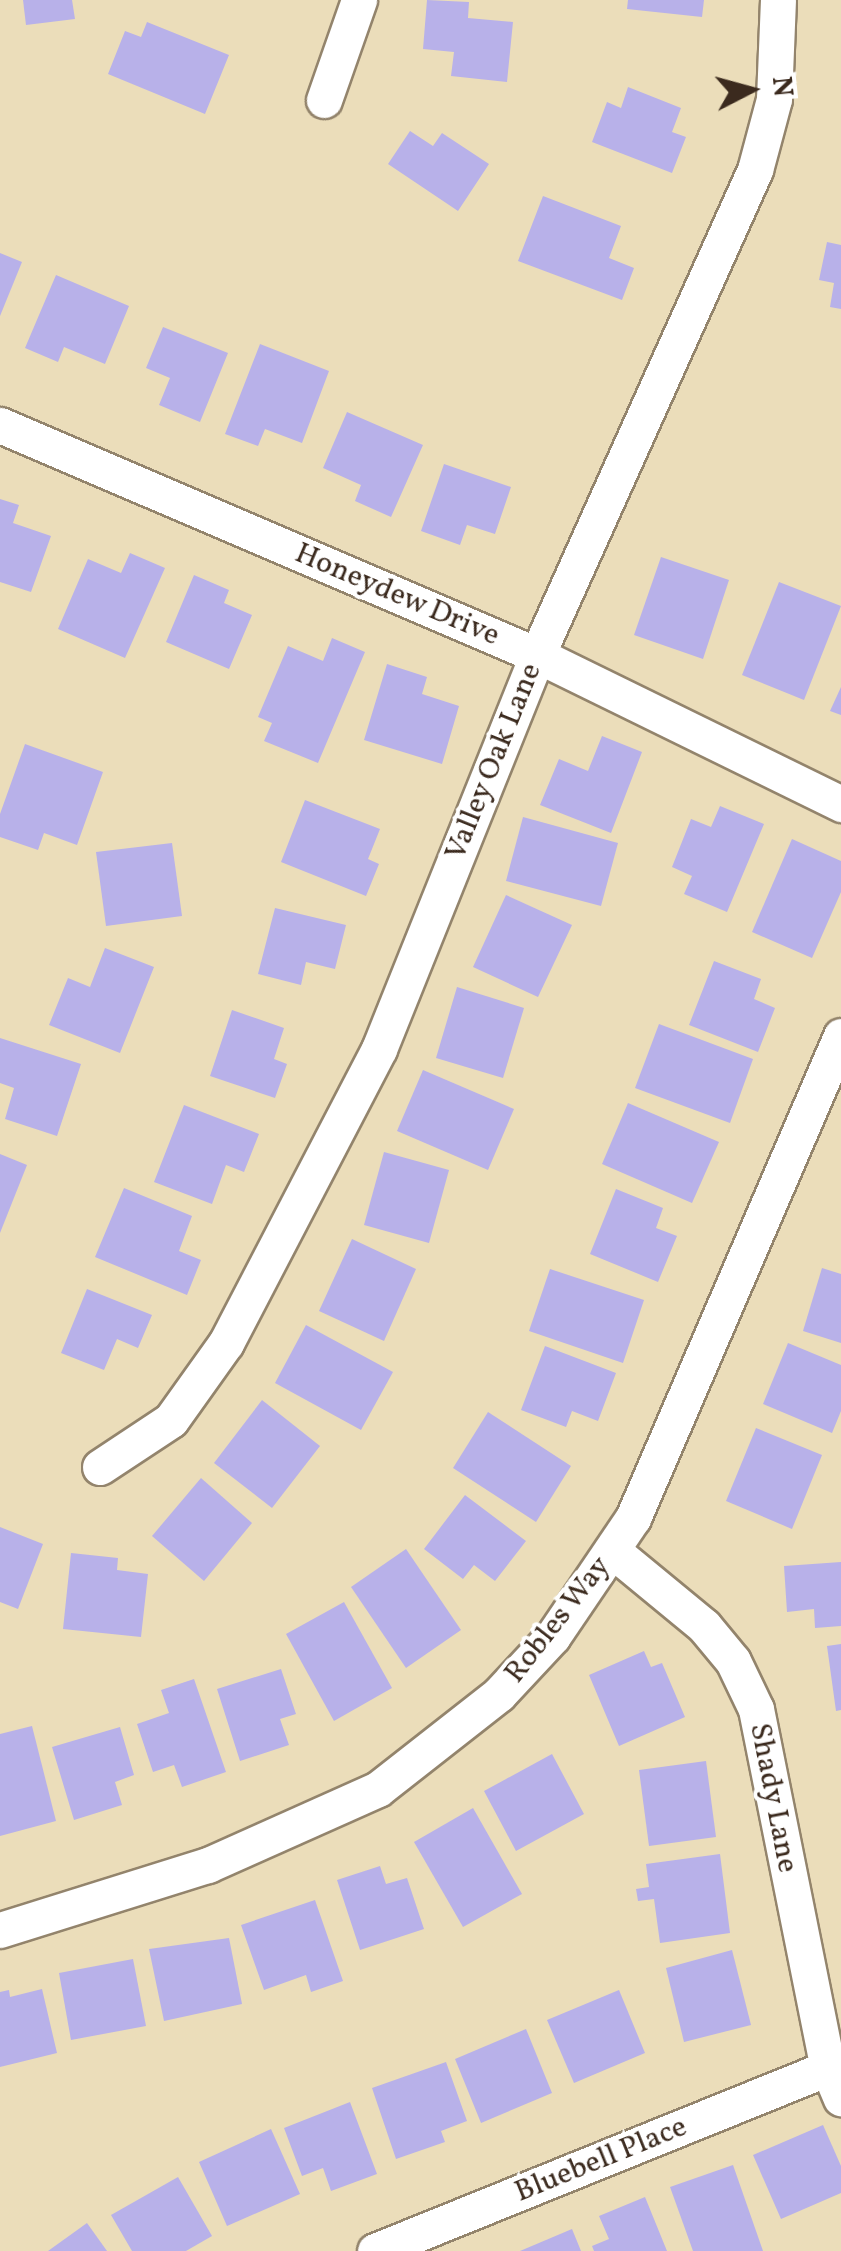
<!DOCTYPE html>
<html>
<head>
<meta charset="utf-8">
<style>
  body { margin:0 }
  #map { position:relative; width:841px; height:2251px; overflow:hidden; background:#ebddba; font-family:Vollkorn,serif }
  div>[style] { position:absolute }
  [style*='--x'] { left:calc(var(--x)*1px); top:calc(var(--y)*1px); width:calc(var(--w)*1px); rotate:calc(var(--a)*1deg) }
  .building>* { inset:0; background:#b8b1e9 }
  .roads { filter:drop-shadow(2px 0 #93846c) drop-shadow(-2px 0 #93846c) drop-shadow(0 2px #93846c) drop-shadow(0 -2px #93846c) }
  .street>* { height:35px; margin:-17.5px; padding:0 17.5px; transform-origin:17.5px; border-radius:17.5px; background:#fff }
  span { translate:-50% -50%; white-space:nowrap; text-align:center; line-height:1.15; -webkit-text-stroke:8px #fff; paint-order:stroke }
  .street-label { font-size:30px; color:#3b2a1e }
  .north { position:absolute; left:701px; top:40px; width:100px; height:100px; -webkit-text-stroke:8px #fff; paint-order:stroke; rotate:84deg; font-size:28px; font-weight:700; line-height:40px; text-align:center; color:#3b2a1e }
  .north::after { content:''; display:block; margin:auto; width:35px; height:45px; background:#3b2a1e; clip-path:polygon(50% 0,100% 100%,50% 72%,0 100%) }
</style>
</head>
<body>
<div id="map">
  <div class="building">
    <i style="clip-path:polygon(23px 0,72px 0,75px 19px,26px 25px)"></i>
    <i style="clip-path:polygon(427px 0,469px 2px,468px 18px,513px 22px,507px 82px,451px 76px,454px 52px,423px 49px)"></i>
    <i style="clip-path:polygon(628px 0,704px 0,702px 17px,627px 9px)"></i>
    <i style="clip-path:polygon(147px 22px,229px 55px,205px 114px,108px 74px,125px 31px,141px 37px)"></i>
    <i style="clip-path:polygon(628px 87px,681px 108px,672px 132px,686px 137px,672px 173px,592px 142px,607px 102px,621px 108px)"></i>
    <i style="clip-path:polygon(410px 131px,433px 146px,442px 133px,489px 164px,458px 211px,388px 164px)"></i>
    <i style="clip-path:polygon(543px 196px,621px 226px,609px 258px,634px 268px,622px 300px,518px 261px)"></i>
    <i style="clip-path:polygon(827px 242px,841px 245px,841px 309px,830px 307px,834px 283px,819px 280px)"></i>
    <i style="clip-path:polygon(0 253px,22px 262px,0 316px)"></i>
    <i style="clip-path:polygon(56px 275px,129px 306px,105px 364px,64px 347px,58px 362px,25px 348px)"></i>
    <i style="clip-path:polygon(163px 327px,228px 353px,200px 422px,159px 405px,170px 378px,146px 368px)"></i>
    <i style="clip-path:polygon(260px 344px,329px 371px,302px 443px,265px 429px,258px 446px,225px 434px)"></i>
    <i style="clip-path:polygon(347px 412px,423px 445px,391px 517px,355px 501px,361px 485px,323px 468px)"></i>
    <i style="clip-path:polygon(444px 464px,511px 487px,495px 534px,467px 525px,460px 545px,421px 531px)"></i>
    <i style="clip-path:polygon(0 499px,19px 505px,13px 523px,51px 536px,31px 592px,0 582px)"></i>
    <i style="clip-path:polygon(130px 553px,165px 568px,125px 658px,58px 629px,88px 559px,121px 573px)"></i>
    <i style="clip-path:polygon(661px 557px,729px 580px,703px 659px,634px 635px)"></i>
    <i style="clip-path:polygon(194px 575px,229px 590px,224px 603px,252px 615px,229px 669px,166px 642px)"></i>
    <i style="clip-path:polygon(779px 582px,841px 606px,804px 700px,742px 675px)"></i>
    <i style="clip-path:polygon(332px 638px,365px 652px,318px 763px,264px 741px,272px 723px,258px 717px,288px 646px,323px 661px)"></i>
    <i style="clip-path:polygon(387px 664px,427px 677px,422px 694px,459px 706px,442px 764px,364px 740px)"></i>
    <i style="clip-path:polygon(841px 687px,841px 715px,830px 711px)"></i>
    <i style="clip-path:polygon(602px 736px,642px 752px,611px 833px,540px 805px,559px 759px,588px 771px)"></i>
    <i style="clip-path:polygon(25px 744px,103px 772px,77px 845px,44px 833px,38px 850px,0 837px,0 814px)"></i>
    <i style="clip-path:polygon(305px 800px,380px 829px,368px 859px,379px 864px,366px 896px,281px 862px)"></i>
    <i style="clip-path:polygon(720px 806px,764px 824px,727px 912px,684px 894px,692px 876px,672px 867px,691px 819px,711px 827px)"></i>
    <i style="clip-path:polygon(523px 817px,618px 843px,601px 906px,506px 881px)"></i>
    <i style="clip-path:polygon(792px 839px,841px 861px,841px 892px,812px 958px,752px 932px)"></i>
    <i style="clip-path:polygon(172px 843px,182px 916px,106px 926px,96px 852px)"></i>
    <i style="clip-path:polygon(506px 895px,572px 925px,538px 997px,473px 967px)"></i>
    <i style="clip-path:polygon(275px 908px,346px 925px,335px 969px,306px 962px,301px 985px,258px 974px)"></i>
    <i style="clip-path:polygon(105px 948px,154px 967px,120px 1053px,49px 1025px,68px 978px,90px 987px)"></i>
    <i style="clip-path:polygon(714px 961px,761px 979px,754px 999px,775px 1008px,758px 1052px,689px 1025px)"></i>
    <i style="clip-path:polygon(457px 987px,524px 1008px,503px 1078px,436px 1058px)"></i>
    <i style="clip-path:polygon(232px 1010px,284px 1028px,274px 1059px,287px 1064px,275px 1098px,210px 1076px)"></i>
    <i style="clip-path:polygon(659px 1024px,753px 1059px,730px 1123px,635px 1088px)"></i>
    <i style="clip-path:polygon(0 1038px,81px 1064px,57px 1136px,5px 1119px,14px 1088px,0 1083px)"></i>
    <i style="clip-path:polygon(423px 1070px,514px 1109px,488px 1170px,397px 1131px)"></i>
    <i style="clip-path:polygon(628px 1103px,719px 1142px,692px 1203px,602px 1164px)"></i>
    <i style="clip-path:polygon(184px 1105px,259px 1134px,244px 1172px,226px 1165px,212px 1204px,154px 1182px)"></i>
    <i style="clip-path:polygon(384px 1152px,449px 1170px,429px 1243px,364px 1225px)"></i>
    <i style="clip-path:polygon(0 1154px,27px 1165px,0 1233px)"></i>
    <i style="clip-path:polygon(124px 1188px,192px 1216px,179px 1251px,201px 1260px,187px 1295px,95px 1257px)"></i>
    <i style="clip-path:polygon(616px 1189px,663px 1208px,656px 1228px,677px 1236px,658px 1282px,590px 1254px)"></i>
    <i style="clip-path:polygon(352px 1239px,416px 1269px,384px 1341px,319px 1311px)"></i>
    <i style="clip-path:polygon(822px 1268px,841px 1274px,841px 1343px,803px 1331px)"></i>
    <i style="clip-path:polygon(550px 1269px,644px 1300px,623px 1363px,529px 1331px)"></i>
    <i style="clip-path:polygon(87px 1289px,152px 1315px,138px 1348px,117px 1339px,104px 1370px,61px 1353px)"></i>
    <i style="clip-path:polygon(306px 1325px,393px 1372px,361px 1430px,275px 1383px)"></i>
    <i style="clip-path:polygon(788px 1343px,841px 1365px,841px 1411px,832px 1433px,763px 1404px)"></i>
    <i style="clip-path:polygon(545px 1346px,616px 1373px,598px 1421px,572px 1411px,566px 1427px,521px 1410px)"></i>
    <i style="clip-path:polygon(262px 1400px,320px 1446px,272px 1508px,214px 1463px)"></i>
    <i style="clip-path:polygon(488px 1412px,571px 1466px,536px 1522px,453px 1468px)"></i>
    <i style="clip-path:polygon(756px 1428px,822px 1455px,792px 1529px,726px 1501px)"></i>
    <i style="clip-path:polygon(201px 1478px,252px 1523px,204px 1581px,152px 1536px)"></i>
    <i style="clip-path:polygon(465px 1495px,526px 1541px,495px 1581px,474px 1565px,463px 1579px,424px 1549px)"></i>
    <i style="clip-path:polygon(0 1527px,43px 1544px,18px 1609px,0 1602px)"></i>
    <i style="clip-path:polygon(406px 1549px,461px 1630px,406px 1668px,351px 1587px)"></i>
    <i style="clip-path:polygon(71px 1553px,118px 1558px,117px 1570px,148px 1574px,141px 1637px,63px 1629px)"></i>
    <i style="clip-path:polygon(841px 1562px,841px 1626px,815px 1628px,814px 1609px,787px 1612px,784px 1566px)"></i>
    <i style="clip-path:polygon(344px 1602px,392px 1688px,334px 1721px,286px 1634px)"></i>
    <i style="clip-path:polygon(841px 1644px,841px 1710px,836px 1711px,827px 1646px)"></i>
    <i style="clip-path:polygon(644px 1651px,651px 1667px,662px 1663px,685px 1717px,619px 1746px,589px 1675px)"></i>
    <i style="clip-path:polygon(281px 1669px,296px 1714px,280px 1719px,289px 1745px,240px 1761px,217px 1689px)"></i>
    <i style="clip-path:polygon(194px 1679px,226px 1772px,182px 1787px,174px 1765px,153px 1772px,137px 1724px,169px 1713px,161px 1690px)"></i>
    <i style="clip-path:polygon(32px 1726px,56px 1821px,0 1836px,0 1734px)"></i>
    <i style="clip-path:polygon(120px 1727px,134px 1775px,115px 1782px,122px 1805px,74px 1820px,52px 1747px)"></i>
    <i style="clip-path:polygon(552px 1754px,584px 1814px,516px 1851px,484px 1791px)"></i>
    <i style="clip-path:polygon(706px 1761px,716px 1837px,649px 1846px,639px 1770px)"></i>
    <i style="clip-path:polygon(473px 1808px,522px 1894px,463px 1927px,414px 1842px)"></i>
    <i style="clip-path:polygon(720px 1854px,730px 1933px,660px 1943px,654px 1899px,638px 1901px,636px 1889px,649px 1887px,646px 1864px)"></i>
    <i style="clip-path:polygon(380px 1866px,386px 1884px,407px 1878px,424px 1929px,360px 1950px,337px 1880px)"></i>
    <i style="clip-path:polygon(315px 1900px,343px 1981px,311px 1992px,306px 1975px,264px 1990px,241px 1925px)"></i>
    <i style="clip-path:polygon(229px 1938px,242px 2004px,164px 2021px,149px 1949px)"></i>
    <i style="clip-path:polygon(732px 1950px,751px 2025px,684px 2042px,666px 1968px)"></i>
    <i style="clip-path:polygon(133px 1959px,146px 2026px,71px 2040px,59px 1973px)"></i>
    <i style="clip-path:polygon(42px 1989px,57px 2053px,0 2067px,0 1992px,9px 1990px,10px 1997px)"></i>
    <i style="clip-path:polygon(619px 1990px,645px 2053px,574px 2083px,547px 2020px)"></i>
    <i style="clip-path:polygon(526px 2029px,552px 2093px,481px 2123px,455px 2059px)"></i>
    <i style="clip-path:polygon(446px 2062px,467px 2121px,441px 2131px,445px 2142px,396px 2159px,372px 2088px)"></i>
    <i style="clip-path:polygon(350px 2102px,377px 2174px,331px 2191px,323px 2168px,302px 2176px,284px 2128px)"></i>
    <i style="clip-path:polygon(823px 2125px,841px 2166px,841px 2193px,781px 2219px,753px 2155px)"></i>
    <i style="clip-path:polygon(271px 2129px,300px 2194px,227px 2226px,199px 2162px)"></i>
    <i style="clip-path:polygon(733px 2165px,763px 2251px,693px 2251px,670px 2187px)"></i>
    <i style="clip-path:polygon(178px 2177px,212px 2236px,186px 2251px,132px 2251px,111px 2215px)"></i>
    <i style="clip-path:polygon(645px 2197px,667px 2251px,594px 2251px,592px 2246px,609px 2239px,599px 2216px)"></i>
    <i style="clip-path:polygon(87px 2223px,107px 2251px,48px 2251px)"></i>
    <i style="clip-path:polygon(572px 2229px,581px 2251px,520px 2251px)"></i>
  </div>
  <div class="roads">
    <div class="street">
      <i style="--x:324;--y:100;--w:106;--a:-70.7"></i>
      <i style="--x:0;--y:425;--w:584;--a:23.19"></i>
      <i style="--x:537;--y:655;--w:339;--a:26.1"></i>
      <i style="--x:100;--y:1467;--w:85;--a:-33.5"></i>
      <i style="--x:171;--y:1420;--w:95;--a:-54.5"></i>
      <i style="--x:226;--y:1343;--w:331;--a:-62.5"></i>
      <i style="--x:379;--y:1049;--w:424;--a:-68.1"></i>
      <i style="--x:537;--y:655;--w:532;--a:-65.8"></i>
      <i style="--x:755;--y:170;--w:73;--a:-75"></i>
      <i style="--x:774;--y:99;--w:99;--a:-87.7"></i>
      <i style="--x:613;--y:1551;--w:118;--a:39.5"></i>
      <i style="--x:704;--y:1626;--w:45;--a:50.4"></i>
      <i style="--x:733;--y:1661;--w:53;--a:64.4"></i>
      <i style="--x:756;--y:1709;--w:366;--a:78.7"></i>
      <i style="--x:828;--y:2068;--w:33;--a:67"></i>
      <i style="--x:0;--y:1930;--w:218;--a:-17.4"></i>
      <i style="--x:208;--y:1865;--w:186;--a:-24.1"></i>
      <i style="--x:378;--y:1789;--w:154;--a:-38.1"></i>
      <i style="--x:499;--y:1694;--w:79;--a:-47"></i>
      <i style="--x:553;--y:1636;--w:143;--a:-55.9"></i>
      <i style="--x:633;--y:1518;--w:525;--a:-66.66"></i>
      <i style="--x:375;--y:2251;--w:489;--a:-22"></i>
    </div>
  </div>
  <div class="street-label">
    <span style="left:397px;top:595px;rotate:23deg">Honeydew Drive</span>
    <span style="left:494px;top:762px;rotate:-68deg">Valley Oak Lane</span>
    <span style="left:558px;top:1620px;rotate:-52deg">Robles Way</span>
    <span style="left:773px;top:1798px;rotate:79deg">Shady Lane</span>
    <span style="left:601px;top:2160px;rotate:-22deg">Bluebell Place</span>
  </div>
  <div class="north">N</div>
</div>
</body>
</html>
